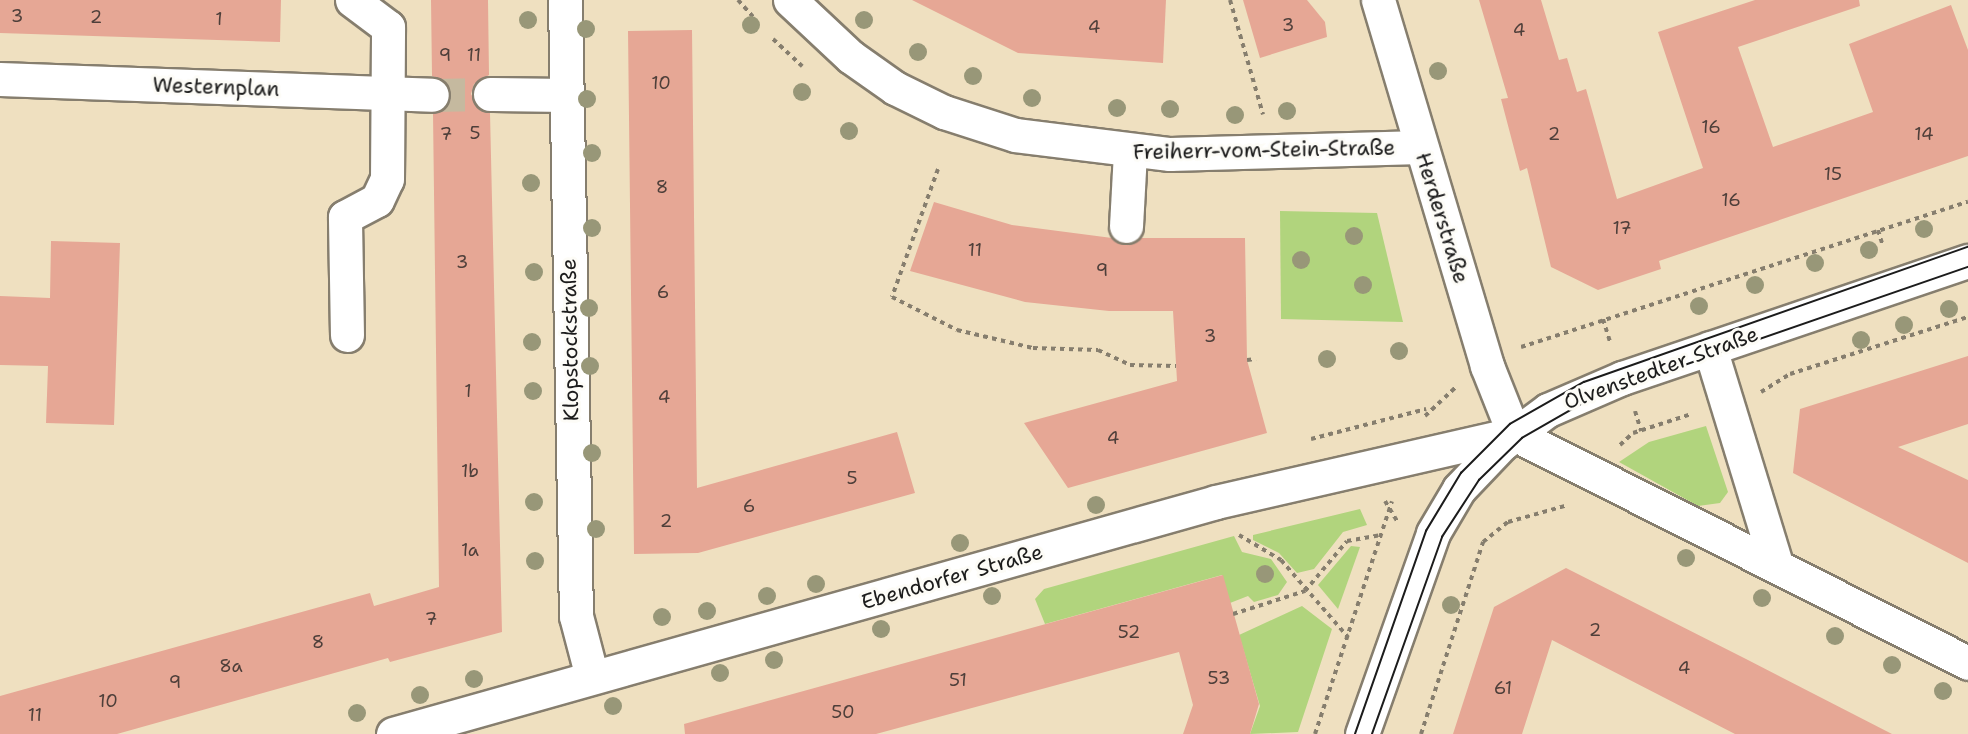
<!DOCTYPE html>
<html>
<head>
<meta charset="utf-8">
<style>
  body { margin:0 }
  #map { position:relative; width:1968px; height:734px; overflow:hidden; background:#efe0c0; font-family:"Shantell Sans",sans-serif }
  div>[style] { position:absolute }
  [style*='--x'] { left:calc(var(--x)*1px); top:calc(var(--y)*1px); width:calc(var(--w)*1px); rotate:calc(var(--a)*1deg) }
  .green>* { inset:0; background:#b1d47d }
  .building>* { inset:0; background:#e6a795 }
  .minor-tunnel>* { height:33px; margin-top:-16.5px; transform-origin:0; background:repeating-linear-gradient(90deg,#c5b99f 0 33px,transparent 0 49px) }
  .path>* { height:4px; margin-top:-2px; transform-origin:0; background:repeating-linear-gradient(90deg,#867e6e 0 4.5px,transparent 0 9px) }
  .roads { filter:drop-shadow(2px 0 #867e6e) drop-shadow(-2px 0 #867e6e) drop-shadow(0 2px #867e6e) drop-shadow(0 -2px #867e6e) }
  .minor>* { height:33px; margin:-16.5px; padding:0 16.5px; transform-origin:16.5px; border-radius:16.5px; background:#fff }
  .tram>* { height:1.5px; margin:-0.75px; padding:0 0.75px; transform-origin:0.75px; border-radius:0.75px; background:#1c1c1c }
  .trees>* { width:18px; height:18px; margin:-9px; border-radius:50%; background:#989778 }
  span { translate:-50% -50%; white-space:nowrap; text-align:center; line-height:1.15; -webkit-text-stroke:6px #fdfcf7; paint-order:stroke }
  .number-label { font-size:18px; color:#4e3f3a }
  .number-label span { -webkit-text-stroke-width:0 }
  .street-label { font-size:21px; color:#1c1c1c }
</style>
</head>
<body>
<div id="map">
  <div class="green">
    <i style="clip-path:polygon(1280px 211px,1377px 213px,1403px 322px,1281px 319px)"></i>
    <i style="clip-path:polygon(1706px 426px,1728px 492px,1720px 503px,1698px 506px,1619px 462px,1649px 442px)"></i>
    <i style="clip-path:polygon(1360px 509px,1367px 525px,1343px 532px,1314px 569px,1297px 573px,1279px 553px,1253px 540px,1253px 535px)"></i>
    <i style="clip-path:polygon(1234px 536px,1242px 552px,1271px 559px,1287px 582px,1278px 595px,1254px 602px,1248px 596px,1230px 603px,1222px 575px,1045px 624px,1035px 599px,1044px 589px)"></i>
    <i style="clip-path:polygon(1351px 546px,1360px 547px,1338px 609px,1318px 585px)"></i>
    <i style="clip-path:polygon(1302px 606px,1332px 629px,1298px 732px,1250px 734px,1260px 706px,1239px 635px)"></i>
  </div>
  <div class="building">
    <i style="clip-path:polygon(0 0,281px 0,280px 42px,0 33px)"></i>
    <i style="clip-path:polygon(431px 0,488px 0,489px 75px,474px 84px,471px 94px,480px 110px,490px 113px,502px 632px,390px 662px,388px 658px,117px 734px,0 734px,0 696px,370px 593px,374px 606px,439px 587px,433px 114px,448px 105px,451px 95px,442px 80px,432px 76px)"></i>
    <i style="clip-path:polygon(912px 0,1166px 0,1163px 63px,1018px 53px)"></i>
    <i style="clip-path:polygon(1243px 0,1307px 0,1325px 22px,1327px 37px,1260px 58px)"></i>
    <i style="clip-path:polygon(1479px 0,1541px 0,1559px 60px,1567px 58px,1577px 92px,1586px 89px,1617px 199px,1703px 168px,1658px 32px,1755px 0,1859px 0,1860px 6px,1738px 47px,1773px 147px,1873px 112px,1849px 44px,1951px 5px,1968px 50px,1968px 156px,1659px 261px,1661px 269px,1598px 290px,1551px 267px,1527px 168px,1520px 171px,1501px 99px,1508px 98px)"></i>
    <i style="clip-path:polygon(692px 30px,697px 488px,897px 432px,915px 493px,698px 553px,634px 554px,628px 31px)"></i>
    <i style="clip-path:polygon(934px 202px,1012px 225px,1112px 238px,1124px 245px,1139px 238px,1245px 238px,1247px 360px,1267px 433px,1068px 488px,1024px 423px,1177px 381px,1173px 311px,1109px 311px,1025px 302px,910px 271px)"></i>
    <i style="clip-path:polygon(51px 241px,120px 243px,114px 425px,46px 423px,48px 366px,0 365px,0 296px,50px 298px)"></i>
    <i style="clip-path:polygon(1968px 356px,1968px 424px,1898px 447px,1968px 480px,1968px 563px,1793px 473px,1800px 409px)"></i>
    <i style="clip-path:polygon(1566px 568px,1746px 659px,1892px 734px,1735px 734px,1552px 640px,1522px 734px,1453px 734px,1494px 607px)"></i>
    <i style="clip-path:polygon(1223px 575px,1259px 704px,1250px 734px,1183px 734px,1193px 705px,1179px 652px,876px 734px,685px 734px,684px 724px)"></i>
  </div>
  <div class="minor-tunnel">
    <i style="--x:432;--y:95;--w:58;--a:-1"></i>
  </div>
  <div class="path">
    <i style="--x:738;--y:0;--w:27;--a:48"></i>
    <i style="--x:1230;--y:0;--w:119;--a:73.9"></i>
    <i style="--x:773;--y:39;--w:40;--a:43"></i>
    <i style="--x:938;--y:169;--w:136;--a:109.8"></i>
    <i style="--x:892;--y:297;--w:73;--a:26.9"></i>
    <i style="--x:957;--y:330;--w:78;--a:13.3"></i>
    <i style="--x:1033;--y:348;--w:65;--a:1.8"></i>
    <i style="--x:1098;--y:350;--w:35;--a:25"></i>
    <i style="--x:1130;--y:365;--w:46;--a:1.2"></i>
    <i style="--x:1878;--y:230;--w:17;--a:73"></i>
    <i style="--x:1603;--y:319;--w:24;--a:73"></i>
    <i style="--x:1521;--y:347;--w:470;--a:-18"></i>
    <i style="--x:1247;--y:360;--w:9;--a:-6"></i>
    <i style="--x:1761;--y:392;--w:34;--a:-32"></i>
    <i style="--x:1790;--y:374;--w:187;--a:-17.8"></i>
    <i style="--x:1635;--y:411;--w:21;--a:73"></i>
    <i style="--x:1425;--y:416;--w:42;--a:-43.1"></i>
    <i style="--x:1311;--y:439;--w:119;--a:-14.6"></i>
    <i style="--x:1620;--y:445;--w:18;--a:-43"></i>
    <i style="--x:1633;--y:433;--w:61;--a:-18.1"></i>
    <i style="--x:1385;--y:501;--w:26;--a:59"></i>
    <i style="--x:1239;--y:535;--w:49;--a:30.8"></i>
    <i style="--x:1281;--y:560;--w:102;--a:49"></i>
    <i style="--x:1233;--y:614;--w:76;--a:-17.7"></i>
    <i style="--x:1305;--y:591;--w:65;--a:-50"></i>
    <i style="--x:1347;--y:541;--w:36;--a:-10"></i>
    <i style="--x:1315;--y:734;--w:245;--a:-71.7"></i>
    <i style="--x:1421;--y:734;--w:202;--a:-72.1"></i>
    <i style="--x:1483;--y:542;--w:32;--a:-39"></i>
    <i style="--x:1508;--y:522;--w:62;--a:-15.8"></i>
  </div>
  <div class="roads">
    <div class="minor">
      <i style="--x:565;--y:0;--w:616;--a:88.98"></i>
      <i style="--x:576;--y:616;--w:63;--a:75.3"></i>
      <i style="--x:790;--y:0;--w:83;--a:43.1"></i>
      <i style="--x:851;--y:57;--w:54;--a:35.2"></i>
      <i style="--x:895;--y:88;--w:55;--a:26.1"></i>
      <i style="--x:944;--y:112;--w:75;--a:17.9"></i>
      <i style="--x:1015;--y:135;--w:156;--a:7"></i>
      <i style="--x:1170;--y:154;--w:251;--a:-1.6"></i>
      <i style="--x:1378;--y:0;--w:382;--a:73.4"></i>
      <i style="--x:1487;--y:366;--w:73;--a:68.3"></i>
      <i style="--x:0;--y:79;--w:432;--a:2.1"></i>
      <i style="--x:490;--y:94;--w:76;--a:0.8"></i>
      <i style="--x:1126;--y:226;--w:73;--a:-86.9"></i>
      <i style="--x:347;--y:335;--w:118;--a:-91"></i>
      <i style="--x:345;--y:217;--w:36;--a:-28"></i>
      <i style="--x:377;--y:200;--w:23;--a:-65"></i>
      <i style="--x:387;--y:179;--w:152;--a:-89.6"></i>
      <i style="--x:388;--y:27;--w:45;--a:-143.1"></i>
      <i style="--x:1710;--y:348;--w:223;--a:73"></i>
      <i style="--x:1514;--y:434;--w:508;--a:26.77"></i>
      <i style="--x:393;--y:734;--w:855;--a:-15.74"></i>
      <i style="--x:1216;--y:502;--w:306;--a:-12.9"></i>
      <i style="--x:1362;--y:734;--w:213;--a:-70.5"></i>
      <i style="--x:1433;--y:533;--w:51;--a:-59.4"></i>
      <i style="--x:1459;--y:489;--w:62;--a:-46.3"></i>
      <i style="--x:1502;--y:444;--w:57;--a:-36.5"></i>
      <i style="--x:1548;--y:410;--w:81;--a:-23.4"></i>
      <i style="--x:1622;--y:378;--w:365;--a:-18.7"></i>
    </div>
  </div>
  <div class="tram">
    <i style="--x:1355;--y:734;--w:215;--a:-70.7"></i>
    <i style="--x:1426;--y:531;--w:68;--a:-58.9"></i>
    <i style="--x:1461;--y:473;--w:69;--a:-45"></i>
    <i style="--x:1510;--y:424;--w:85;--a:-29.6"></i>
    <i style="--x:1584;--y:382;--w:407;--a:-19.4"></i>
    <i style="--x:1372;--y:734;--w:209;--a:-70.4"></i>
    <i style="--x:1442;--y:537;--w:68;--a:-57"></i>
    <i style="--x:1479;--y:480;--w:60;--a:-44.3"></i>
    <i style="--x:1522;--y:438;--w:84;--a:-29.9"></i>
    <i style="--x:1595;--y:396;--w:395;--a:-19.1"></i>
  </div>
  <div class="trees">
    <i style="left:528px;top:20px"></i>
    <i style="left:864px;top:20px"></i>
    <i style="left:751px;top:25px"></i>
    <i style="left:586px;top:29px"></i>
    <i style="left:918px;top:52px"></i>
    <i style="left:1438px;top:71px"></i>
    <i style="left:973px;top:76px"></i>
    <i style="left:802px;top:92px"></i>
    <i style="left:1032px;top:98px"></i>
    <i style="left:587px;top:99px"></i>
    <i style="left:1117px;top:108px"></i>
    <i style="left:1170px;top:109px"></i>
    <i style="left:1287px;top:111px"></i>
    <i style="left:1235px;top:115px"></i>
    <i style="left:849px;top:131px"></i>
    <i style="left:592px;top:153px"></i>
    <i style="left:531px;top:183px"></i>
    <i style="left:592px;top:228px"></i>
    <i style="left:1924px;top:229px"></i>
    <i style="left:1354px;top:236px"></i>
    <i style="left:1869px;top:250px"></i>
    <i style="left:1301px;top:260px"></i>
    <i style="left:1815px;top:263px"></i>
    <i style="left:534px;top:272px"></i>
    <i style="left:1363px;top:285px"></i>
    <i style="left:1755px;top:285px"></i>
    <i style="left:1699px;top:306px"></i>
    <i style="left:589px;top:308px"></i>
    <i style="left:1949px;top:309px"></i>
    <i style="left:1904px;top:325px"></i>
    <i style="left:1861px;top:340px"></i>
    <i style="left:532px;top:342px"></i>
    <i style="left:1399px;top:351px"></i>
    <i style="left:1327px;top:359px"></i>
    <i style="left:590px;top:366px"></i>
    <i style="left:533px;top:391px"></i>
    <i style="left:592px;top:453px"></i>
    <i style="left:534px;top:502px"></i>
    <i style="left:1096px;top:505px"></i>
    <i style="left:596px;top:529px"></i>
    <i style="left:960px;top:543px"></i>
    <i style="left:1686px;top:558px"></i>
    <i style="left:535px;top:561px"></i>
    <i style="left:1265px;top:574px"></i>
    <i style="left:816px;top:584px"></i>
    <i style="left:767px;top:596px"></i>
    <i style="left:992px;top:596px"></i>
    <i style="left:1762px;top:598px"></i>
    <i style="left:1451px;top:605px"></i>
    <i style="left:707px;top:611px"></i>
    <i style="left:662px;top:617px"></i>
    <i style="left:881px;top:629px"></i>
    <i style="left:1835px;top:636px"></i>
    <i style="left:774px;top:660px"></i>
    <i style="left:1892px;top:665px"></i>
    <i style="left:720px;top:673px"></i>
    <i style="left:474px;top:679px"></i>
    <i style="left:1943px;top:691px"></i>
    <i style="left:420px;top:695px"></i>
    <i style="left:613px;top:706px"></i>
    <i style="left:357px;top:713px"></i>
  </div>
  <div class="number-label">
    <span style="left:17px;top:16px">3</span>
    <span style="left:96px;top:17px">2</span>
    <span style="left:219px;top:19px">1</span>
    <span style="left:1288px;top:25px">3</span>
    <span style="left:1094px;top:27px">4</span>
    <span style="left:1519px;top:30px">4</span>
    <span style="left:445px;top:55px">9</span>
    <span style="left:474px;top:55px">11</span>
    <span style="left:661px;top:83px">10</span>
    <span style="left:1711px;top:127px">16</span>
    <span style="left:475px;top:133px">5</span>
    <span style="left:446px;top:134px">7</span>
    <span style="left:1554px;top:134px">2</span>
    <span style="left:1924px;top:134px">14</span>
    <span style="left:1833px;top:174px">15</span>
    <span style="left:662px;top:187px">8</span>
    <span style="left:1731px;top:200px">16</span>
    <span style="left:1622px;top:228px">17</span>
    <span style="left:975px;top:250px">11</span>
    <span style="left:462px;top:262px">3</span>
    <span style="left:1102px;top:270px">9</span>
    <span style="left:663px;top:292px">6</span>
    <span style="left:1210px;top:336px">3</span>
    <span style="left:468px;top:391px">1</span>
    <span style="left:664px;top:397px">4</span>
    <span style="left:1113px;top:438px">4</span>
    <span style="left:470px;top:471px">1b</span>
    <span style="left:852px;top:478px">5</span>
    <span style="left:749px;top:506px">6</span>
    <span style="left:666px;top:521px">2</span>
    <span style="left:470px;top:550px">1a</span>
    <span style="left:431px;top:619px">7</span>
    <span style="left:1595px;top:630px">2</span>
    <span style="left:1129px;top:632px">52</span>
    <span style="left:318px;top:642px">8</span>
    <span style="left:231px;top:666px">8a</span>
    <span style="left:1684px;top:668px">4</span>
    <span style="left:1219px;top:678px">53</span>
    <span style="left:958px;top:680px">51</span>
    <span style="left:175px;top:682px">9</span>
    <span style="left:1503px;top:688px">61</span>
    <span style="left:108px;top:701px">10</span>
    <span style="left:843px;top:712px">50</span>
    <span style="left:35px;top:715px">11</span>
  </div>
  <div class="street-label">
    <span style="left:216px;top:87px;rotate:2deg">Westernplan</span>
    <span style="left:1264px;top:150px;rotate:-1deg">Freiherr-vom-Stein-Straße</span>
    <span style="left:1442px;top:218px;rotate:73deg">Herderstraße</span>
    <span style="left:570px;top:340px;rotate:-91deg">Klopstockstraße</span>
    <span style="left:1661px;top:368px;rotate:-20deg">Olvenstedter Straße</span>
    <span style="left:952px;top:577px;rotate:-16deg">Ebendorfer Straße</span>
  </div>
</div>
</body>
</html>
